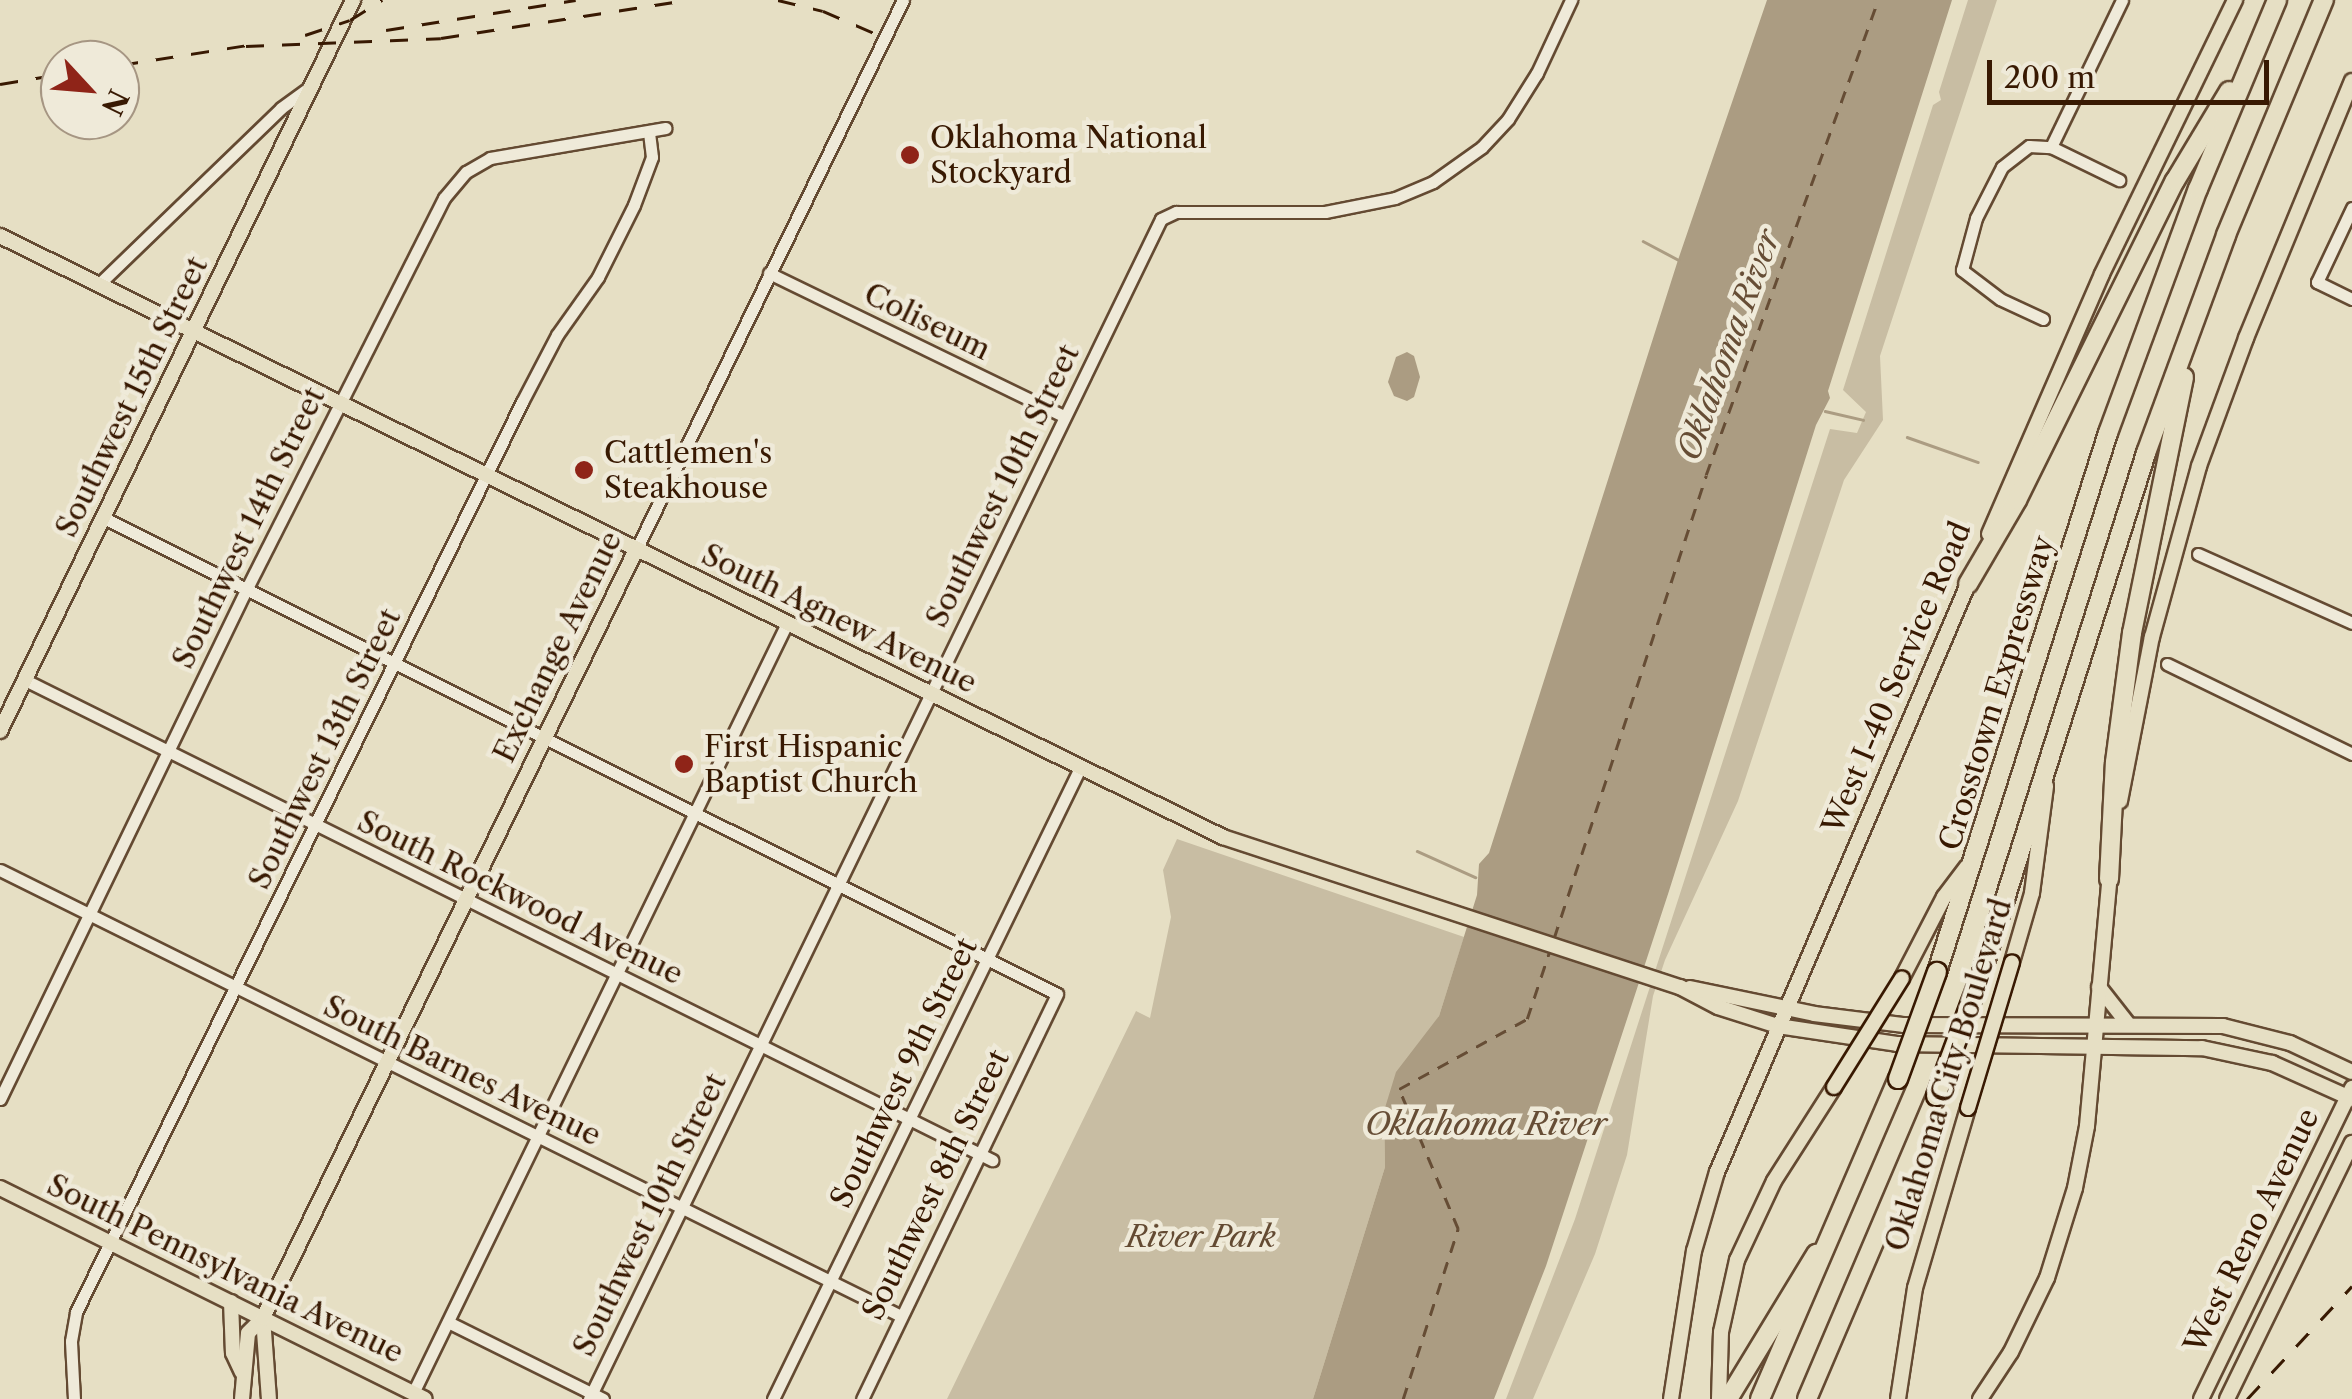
<!DOCTYPE html>
<html>
<head>
<meta charset="utf-8">
<style>
  body { margin:0 }
  #map { position:relative; width:2352px; height:1399px; overflow:hidden; background:#e6dfc4; font-family:"Libre Caslon Text",serif }
  div>[style] { position:absolute }
  [style*='--x'] { left:calc(var(--x)*1px); top:calc(var(--y)*1px); width:calc(var(--w)*1px); rotate:calc(var(--a)*1deg) }
  .green>* { inset:0; background:#c8bda3 }
  .water>* { inset:0; background:#ab9c82 }
  .stream>* { height:2.5px; margin:-1.25px; padding:0 1.25px; transform-origin:1.25px; border-radius:1.25px; background:#ab9c82 }
  .ferry>* { height:2.5px; margin-top:-1.25px; transform-origin:0; background:repeating-linear-gradient(90deg,#664d35 0 12px,transparent 0 22px) }
  .roads { filter:drop-shadow(2px 0 #644a32) drop-shadow(-2px 0 #644a32) drop-shadow(0 2px #644a32) drop-shadow(0 -2px #644a32) }
  .minor>* { height:11px; margin:-5.5px; padding:0 5.5px; transform-origin:5.5px; border-radius:5.5px; background:#efead9 }
  .major>* { height:14px; margin:-7px; padding:0 7px; transform-origin:7px; border-radius:7px; background:#e6dfc4 }
  .highway>* { height:18px; margin:-9px; padding:0 9px; transform-origin:9px; border-radius:9px; background:#e6dfc4 }
  .rail>* { height:2.5px; margin-top:-1.25px; transform-origin:0; background:repeating-linear-gradient(90deg,#381902 0 18px,transparent 0 36px) }
  .bridges { filter:drop-shadow(2px 0 #381902) drop-shadow(-2px 0 #381902) drop-shadow(0 2px #381902) drop-shadow(0 -2px #381902) }
  .major-bridge>* { height:14px; margin:-7px; padding:0 7px; transform-origin:7px; border-radius:7px; background:#e6dfc4 }
  .highway-bridge>* { height:18px; margin:-9px; padding:0 9px; transform-origin:9px; border-radius:9px; background:#e6dfc4 }
  .dots>* { width:28px; height:28px; translate:-50% -50%; box-sizing:border-box; border:5px solid #efead9; border-radius:50% }
  span { translate:-50% -50%; white-space:nowrap; text-align:center; line-height:1.15; -webkit-text-stroke:9px #efead9; paint-order:stroke }
  .poi-label { font-size:30px; color:#381902 }
  .left { translate:0 -50%; text-align:left }
  .street-label { font-size:30px; color:#381902 }
  .park-label { font-size:30px; color:#634a32; font-style:italic }
  .water-label { font-size:32px; color:#664d35; font-style:italic }
  .north { position:absolute; left:40px; top:40px; width:100px; height:100px; box-sizing:border-box; background:#efead9; border:2px solid #a69683; border-radius:50%; rotate:116deg; font-size:28px; font-weight:700; line-height:40px; text-align:center; color:#381902 }
  .north::after { content:''; display:block; margin:auto; width:35px; height:45px; background:#8f2418; clip-path:polygon(50% 0,100% 100%,50% 72%,0 100%) }
  .scale { position:absolute; left:1987px; top:60px; width:282px; height:45px; box-sizing:border-box; border:5px solid #381902; border-top:0; padding-left:12px; font-size:30px; line-height:35px; white-space:nowrap; color:#381902; -webkit-text-stroke:8px #efead9; paint-order:stroke }
</style>
</head>
<body>
<div id="map">
  <div class="green">
    <i style="clip-path:polygon(1968px 0,1997px 0,1880px 356px,1883px 420px,1844px 480px,1738px 801px,1665px 960px,1653px 996px,1627px 1155px,1595px 1254px,1533px 1399px,1506px 1399px,1575px 1219px,1830px 429px,1857px 433px,1866px 412px,1843px 390px,1933px 105px,1941px 100px,1939px 92px)"></i>
    <i style="clip-path:polygon(1177px 839px,1464px 937px,1439px 1016px,1384px 1111px,1385px 1167px,1313px 1399px,947px 1399px,1136px 1011px,1150px 1018px,1171px 917px,1163px 870px)"></i>
  </div>
  <div class="water">
    <i style="clip-path:polygon(1767px 0,1952px 0,1828px 391px,1830px 398px,1816px 425px,1669px 891px,1546px 1266px,1494px 1399px,1313px 1399px,1385px 1167px,1384px 1111px,1396px 1072px,1439px 1016px,1477px 895px,1479px 864px,1489px 853px,1678px 260px)"></i>
    <i style="clip-path:polygon(1407px 352px,1414px 356px,1420px 377px,1414px 397px,1407px 401px,1394px 396px,1388px 382px,1396px 357px)"></i>
  </div>
  <div class="stream">
    <i style="--x:1643;--y:241;--w:40;--a:28"></i>
    <i style="--x:1825;--y:411;--w:39;--a:13"></i>
    <i style="--x:1907;--y:437;--w:75;--a:19.4"></i>
    <i style="--x:1417;--y:851;--w:64;--a:24.1"></i>
  </div>
  <div class="ferry">
    <i style="--x:1554;--y:938;--w:487;--a:-71.8"></i>
    <i style="--x:1706;--y:475;--w:505;--a:-70.09"></i>
    <i style="--x:1403;--y:1399;--w:179;--a:-72.1"></i>
    <i style="--x:1458;--y:1229;--w:152;--a:-112.9"></i>
    <i style="--x:1399;--y:1089;--w:146;--a:-28.7"></i>
    <i style="--x:1527;--y:1019;--w:73;--a:-71.6"></i>
  </div>
  <div class="roads">
    <div class="minor">
      <i style="--x:2051;--y:147;--w:163;--a:-64.2"></i>
      <i style="--x:2352;--y:208;--w:82;--a:115.3"></i>
      <i style="--x:2317;--y:282;--w:39;--a:26"></i>
      <i style="--x:769;--y:273;--w:327;--a:25.9"></i>
      <i style="--x:99;--y:284;--w:253;--a:-44"></i>
      <i style="--x:281;--y:108;--w:37;--a:-36"></i>
      <i style="--x:2043;--y:319;--w:47;--a:-155.1"></i>
      <i style="--x:2000;--y:299;--w:48;--a:-142.7"></i>
      <i style="--x:1962;--y:270;--w:54;--a:-74.9"></i>
      <i style="--x:1976;--y:218;--w:57;--a:-63"></i>
      <i style="--x:2002;--y:167;--w:34;--a:-38"></i>
      <i style="--x:2029;--y:146;--w:22;--a:3"></i>
      <i style="--x:2051;--y:147;--w:76;--a:25.9"></i>
      <i style="--x:104;--y:518;--w:1065;--a:26.54"></i>
      <i style="--x:1057;--y:994;--w:449;--a:115.7"></i>
      <i style="--x:636;--y:550;--w:611;--a:-64.11"></i>
      <i style="--x:2198;--y:554;--w:169;--a:24.1"></i>
      <i style="--x:2167;--y:664;--w:206;--a:25.9"></i>
      <i style="--x:25;--y:680;--w:1080;--a:26.4"></i>
      <i style="--x:0;--y:870;--w:1005;--a:26.34"></i>
      <i style="--x:0;--y:1099;--w:565;--a:-64.21"></i>
      <i style="--x:246;--y:590;--w:439;--a:-63.2"></i>
      <i style="--x:444;--y:198;--w:34;--a:-50"></i>
      <i style="--x:466;--y:172;--w:28;--a:-30"></i>
      <i style="--x:490;--y:158;--w:178;--a:-9.7"></i>
      <i style="--x:448;--y:1322;--w:173;--a:26.4"></i>
      <i style="--x:413;--y:1393;--w:856;--a:-64.09"></i>
      <i style="--x:74;--y:1399;--w:58;--a:-93"></i>
      <i style="--x:71;--y:1341;--w:29;--a:-80"></i>
      <i style="--x:76;--y:1312;--w:1013;--a:-63.89"></i>
      <i style="--x:522;--y:402;--w:76;--a:-62.4"></i>
      <i style="--x:557;--y:335;--w:71;--a:-54.7"></i>
      <i style="--x:598;--y:277;--w:80;--a:-63.4"></i>
      <i style="--x:634;--y:205;--w:51;--a:-69.4"></i>
      <i style="--x:652;--y:157;--w:26;--a:-97"></i>
      <i style="--x:589;--y:1399;--w:1311;--a:-64.14"></i>
      <i style="--x:1161;--y:219;--w:17;--a:-25"></i>
      <i style="--x:1176;--y:212;--w:149;--a:0"></i>
      <i style="--x:1325;--y:212;--w:71;--a:-11.3"></i>
      <i style="--x:1395;--y:198;--w:41;--a:-22.8"></i>
      <i style="--x:1433;--y:182;--w:60;--a:-35.5"></i>
      <i style="--x:1482;--y:147;--w:38;--a:-47"></i>
      <i style="--x:1508;--y:119;--w:54;--a:-57.8"></i>
      <i style="--x:1537;--y:73;--w:81;--a:-65"></i>
      <i style="--x:773;--y:1399;--w:702;--a:-64.06"></i>
    </div>
    <div class="major">
      <i style="--x:0;--y:236;--w:1363;--a:26.17"></i>
      <i style="--x:1223;--y:837;--w:481;--a:18.2"></i>
      <i style="--x:1680;--y:987;--w:43;--a:27.8"></i>
      <i style="--x:1718;--y:1007;--w:63;--a:17.6"></i>
      <i style="--x:1778;--y:1026;--w:120;--a:8.6"></i>
      <i style="--x:1897;--y:1044;--w:305;--a:0.8"></i>
      <i style="--x:2202;--y:1048;--w:72;--a:12.1"></i>
      <i style="--x:2272;--y:1063;--w:88;--a:24.2"></i>
      <i style="--x:1989;--y:534;--w:283;--a:-66.5"></i>
      <i style="--x:2102;--y:274;--w:305;--a:-64.1"></i>
      <i style="--x:0;--y:731;--w:812;--a:-64.22"></i>
      <i style="--x:2120;--y:801;--w:167;--a:-79"></i>
      <i style="--x:2152;--y:637;--w:177;--a:-74.6"></i>
      <i style="--x:2199;--y:466;--w:136;--a:-69.8"></i>
      <i style="--x:2246;--y:338;--w:278;--a:-67.6"></i>
      <i style="--x:2012;--y:962;--w:72;--a:-73.8"></i>
      <i style="--x:2032;--y:893;--w:108;--a:-82.5"></i>
      <i style="--x:1902;--y:978;--w:91;--a:-62.6"></i>
      <i style="--x:1944;--y:897;--w:38;--a:-53"></i>
      <i style="--x:2099;--y:987;--w:47;--a:51.9"></i>
      <i style="--x:1690;--y:988;--w:127;--a:11.8"></i>
      <i style="--x:1814;--y:1014;--w:91;--a:7"></i>
      <i style="--x:1904;--y:1025;--w:319;--a:0.2"></i>
      <i style="--x:2223;--y:1026;--w:69;--a:14.2"></i>
      <i style="--x:2290;--y:1043;--w:68;--a:25.1"></i>
      <i style="--x:0;--y:1188;--w:474;--a:26.4"></i>
      <i style="--x:231;--y:1302;--w:51;--a:87.8"></i>
      <i style="--x:233;--y:1353;--w:21;--a:65"></i>
      <i style="--x:263;--y:1318;--w:81;--a:85.8"></i>
      <i style="--x:242;--y:1399;--w:66;--a:-84.8"></i>
      <i style="--x:248;--y:1333;--w:21;--a:-45"></i>
      <i style="--x:263;--y:1318;--w:854;--a:-64.1"></i>
      <i style="--x:1671;--y:1399;--w:150;--a:-81.2"></i>
      <i style="--x:1694;--y:1251;--w:82;--a:-73.8"></i>
      <i style="--x:1717;--y:1172;--w:647;--a:-66.88"></i>
      <i style="--x:1719;--y:1399;--w:67;--a:-88.3"></i>
      <i style="--x:1721;--y:1332;--w:74;--a:-77.5"></i>
      <i style="--x:1737;--y:1260;--w:87;--a:-64.9"></i>
      <i style="--x:1774;--y:1181;--w:112;--a:-57.4"></i>
      <i style="--x:1898;--y:1399;--w:112;--a:-81.3"></i>
      <i style="--x:1915;--y:1288;--w:188;--a:-73.6"></i>
      <i style="--x:1980;--y:1399;--w:56;--a:-56.6"></i>
      <i style="--x:2011;--y:1352;--w:82;--a:-64.1"></i>
      <i style="--x:2047;--y:1278;--w:94;--a:-72.7"></i>
      <i style="--x:2075;--y:1188;--w:63;--a:-79"></i>
      <i style="--x:2087;--y:1126;--w:255;--a:-84.8"></i>
      <i style="--x:2201;--y:1399;--w:346;--a:-64.1"></i>
      <i style="--x:2227;--y:1399;--w:285;--a:-64"></i>
    </div>
    <div class="highway">
      <i style="--x:1968;--y:584;--w:97;--a:-59.7"></i>
      <i style="--x:2017;--y:500;--w:356;--a:-63.7"></i>
      <i style="--x:2175;--y:181;--w:105;--a:-59"></i>
      <i style="--x:2109;--y:879;--w:117;--a:-87.1"></i>
      <i style="--x:2115;--y:762;--w:130;--a:-82.5"></i>
      <i style="--x:2132;--y:633;--w:261;--a:-78.5"></i>
      <i style="--x:1937;--y:972;--w:565;--a:-72.4"></i>
      <i style="--x:2108;--y:433;--w:260;--a:-69.8"></i>
      <i style="--x:2198;--y:189;--w:205;--a:-67.3"></i>
      <i style="--x:1980;--y:978;--w:551;--a:-72.45"></i>
      <i style="--x:2146;--y:453;--w:232;--a:-69.8"></i>
      <i style="--x:2226;--y:235;--w:255;--a:-67.4"></i>
      <i style="--x:1728;--y:1399;--w:170;--a:-58.7"></i>
      <i style="--x:1760;--y:1399;--w:348;--a:-66.7"></i>
      <i style="--x:1807;--y:1399;--w:329;--a:-66.9"></i>
    </div>
  </div>
  <div class="rail">
    <i style="--x:778;--y:0;--w:46;--a:13.7"></i>
    <i style="--x:823;--y:11;--w:56;--a:23.3"></i>
    <i style="--x:386;--y:30;--w:192;--a:-9"></i>
    <i style="--x:305;--y:35;--w:47;--a:-18.4"></i>
    <i style="--x:350;--y:20;--w:38;--a:-32"></i>
    <i style="--x:246;--y:46;--w:195;--a:-2.3"></i>
    <i style="--x:441;--y:38;--w:249;--a:-8.8"></i>
    <i style="--x:120;--y:65;--w:143;--a:-8.9"></i>
    <i style="--x:0;--y:84;--w:61;--a:-9.5"></i>
    <i style="--x:2247;--y:1399;--w:154;--a:-47.1"></i>
  </div>
  <div class="bridges">
    <div class="major-bridge">
      <i style="--x:1834;--y:1087;--w:128;--a:-58"></i>
      <i style="--x:1968;--y:1108;--w:152;--a:-73.2"></i>
    </div>
    <div class="highway-bridge">
      <i style="--x:1898;--y:1079;--w:114;--a:-70"></i>
      <i style="--x:1936;--y:1096;--w:126;--a:-69.6"></i>
    </div>
  </div>
  <div class="dots">
    <i style="left:910px;top:155px;background:#8f2418"></i>
    <i style="left:584px;top:470px;background:#8f2418"></i>
    <i style="left:684px;top:764px;background:#8f2418"></i>
  </div>
  <div class="poi-label">
    <span class="left" style="left:930px;top:155px">Oklahoma National<br>Stockyard</span>
    <span class="left" style="left:604px;top:470px">Cattlemen's<br>Steakhouse</span>
    <span class="left" style="left:704px;top:764px">First Hispanic<br>Baptist Church</span>
  </div>
  <div class="street-label">
    <span style="left:927px;top:322px;rotate:26deg">Coliseum</span>
    <span style="left:132px;top:397px;rotate:-64deg">Southwest 15th Street</span>
    <span style="left:1003px;top:486px;rotate:-64deg">Southwest 10th Street</span>
    <span style="left:249px;top:528px;rotate:-64deg">Southwest 14th Street</span>
    <span style="left:839px;top:619px;rotate:26deg">South Agnew Avenue</span>
    <span style="left:558px;top:647px;rotate:-64deg">Exchange Avenue</span>
    <span style="left:1897px;top:678px;rotate:-67deg">West I-40 Service Road</span>
    <span style="left:1997px;top:693px;rotate:-73deg">Crosstown Expressway</span>
    <span style="left:325px;top:749px;rotate:-64deg">Southwest 13th Street</span>
    <span style="left:520px;top:898px;rotate:26deg">South Rockwood Avenue</span>
    <span style="left:462px;top:1071px;rotate:26deg">South Barnes Avenue</span>
    <span style="left:904px;top:1073px;rotate:-64deg">Southwest 9th Street</span>
    <span style="left:1949px;top:1075px;rotate:-73deg">Oklahoma City Boulevard</span>
    <span style="left:936px;top:1185px;rotate:-64deg">Southwest 8th Street</span>
    <span style="left:650px;top:1215px;rotate:-64deg">Southwest 10th Street</span>
    <span style="left:2252px;top:1231px;rotate:-64deg">West Reno Avenue</span>
    <span style="left:225px;top:1269px;rotate:26deg">South Pennsylvania Avenue</span>
  </div>
  <div class="park-label">
    <span style="left:1201px;top:1237px">River Park</span>
  </div>
  <div class="water-label">
    <span style="left:1729px;top:345px;rotate:-70deg">Oklahoma River</span>
    <span style="left:1486px;top:1124px">Oklahoma River</span>
  </div>
  <div class="north">N</div>
  <div class="scale">200 m</div>
</div>
</body>
</html>
